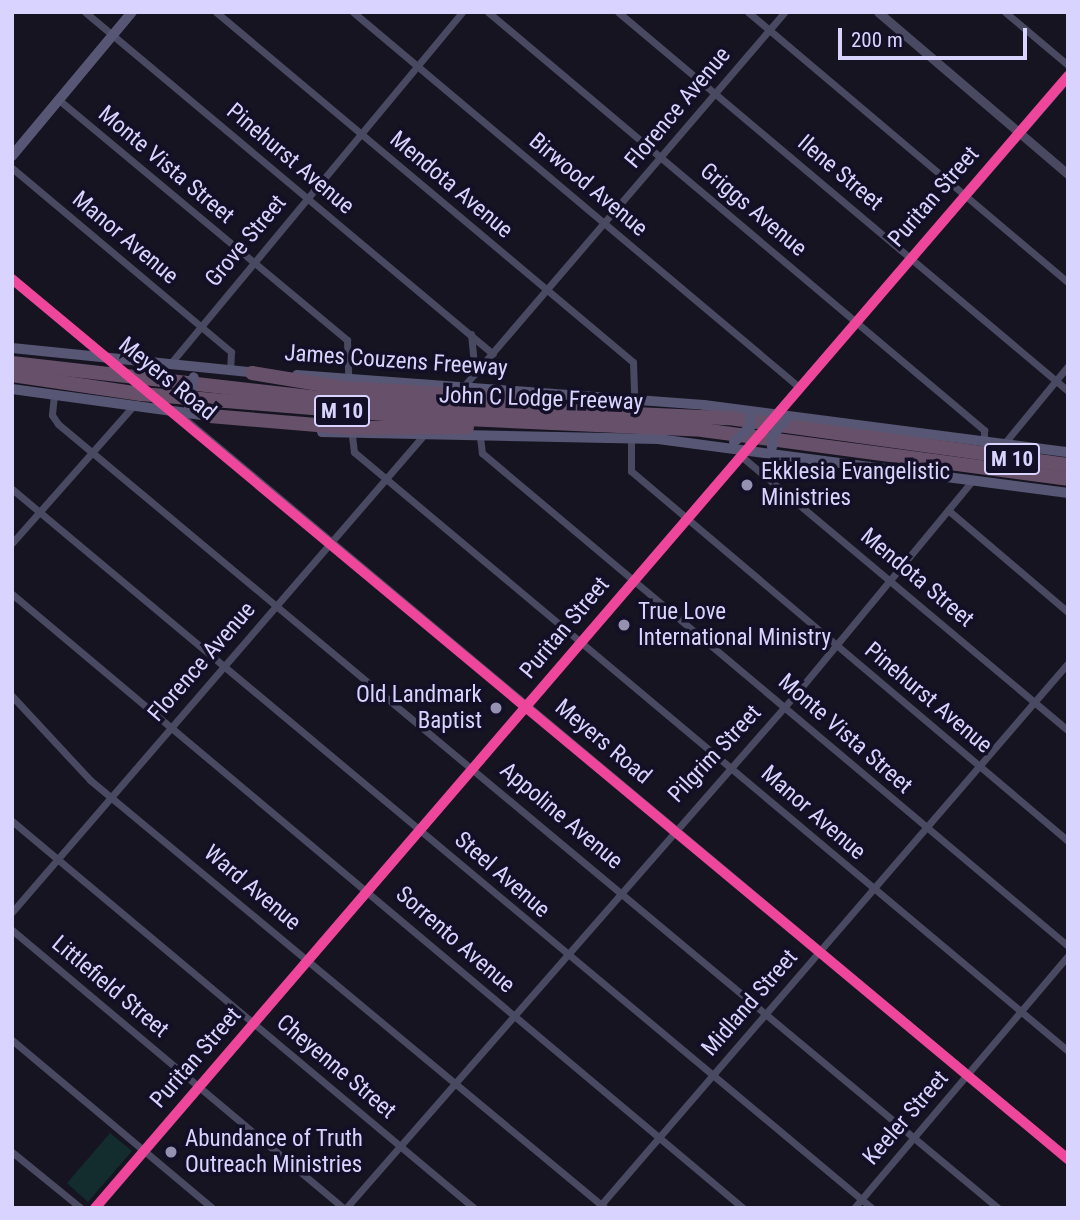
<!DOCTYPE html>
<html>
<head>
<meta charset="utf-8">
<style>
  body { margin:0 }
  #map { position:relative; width:1080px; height:1220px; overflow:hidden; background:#161421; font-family:"Roboto Condensed",sans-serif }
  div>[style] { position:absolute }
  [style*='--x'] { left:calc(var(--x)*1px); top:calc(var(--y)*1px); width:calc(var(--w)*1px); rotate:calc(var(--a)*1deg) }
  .green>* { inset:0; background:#132c2d }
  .minor>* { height:7px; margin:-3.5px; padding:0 3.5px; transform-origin:3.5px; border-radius:3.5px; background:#4a4962 }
  .tertiary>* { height:9px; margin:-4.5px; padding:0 4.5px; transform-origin:4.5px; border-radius:4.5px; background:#4a4962 }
  .secondary>* { height:10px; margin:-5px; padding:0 5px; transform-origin:5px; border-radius:5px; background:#575674 }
  .motorway>* { height:14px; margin:-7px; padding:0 7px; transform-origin:7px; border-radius:7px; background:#67516a }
  .tertiary-bridge>* { height:9px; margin:-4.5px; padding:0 4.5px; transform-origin:4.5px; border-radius:4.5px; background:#4a4962 }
  .secondary-bridge>* { height:10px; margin:-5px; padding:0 5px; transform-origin:5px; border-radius:5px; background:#575674 }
  .cycleway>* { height:10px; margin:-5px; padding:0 5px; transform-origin:5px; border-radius:5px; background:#ed469a }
  .dots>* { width:19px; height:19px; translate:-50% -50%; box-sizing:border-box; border:4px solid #130f26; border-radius:50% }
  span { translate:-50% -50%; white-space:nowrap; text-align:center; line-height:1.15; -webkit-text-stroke:7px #130f26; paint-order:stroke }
  .shield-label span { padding:2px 5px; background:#130f26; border:2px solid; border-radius:5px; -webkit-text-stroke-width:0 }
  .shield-label { font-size:21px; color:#d9d4ff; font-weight:700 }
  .street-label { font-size:23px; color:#d9d4ff }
  .poi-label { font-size:23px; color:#d9d4ff }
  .left { translate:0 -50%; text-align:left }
  .right { translate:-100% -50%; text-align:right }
  .frame { position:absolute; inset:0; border:14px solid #d9d4ff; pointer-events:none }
  .scale { position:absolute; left:838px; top:28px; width:189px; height:32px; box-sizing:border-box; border:4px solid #d9d4ff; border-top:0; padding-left:9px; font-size:21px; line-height:24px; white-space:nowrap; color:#d9d4ff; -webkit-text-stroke:5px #130f26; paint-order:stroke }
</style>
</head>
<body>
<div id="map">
  <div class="green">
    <i style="clip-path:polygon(110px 1133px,132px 1151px,88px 1202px,67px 1183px)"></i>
  </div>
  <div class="minor">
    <i style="--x:85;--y:12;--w:532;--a:39.97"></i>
    <i style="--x:216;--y:12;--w:544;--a:40.01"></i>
    <i style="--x:633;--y:362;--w:37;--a:88"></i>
    <i style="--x:353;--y:12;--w:583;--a:40.06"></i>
    <i style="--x:488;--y:12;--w:649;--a:40.12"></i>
    <i style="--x:984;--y:430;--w:12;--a:90"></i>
    <i style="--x:618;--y:12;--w:588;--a:40.1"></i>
    <i style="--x:748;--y:12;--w:419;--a:40.2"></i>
    <i style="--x:1005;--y:12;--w:82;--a:40.1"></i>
    <i style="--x:59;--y:100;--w:375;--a:39.8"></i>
    <i style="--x:347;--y:340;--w:38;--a:88"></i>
    <i style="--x:12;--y:168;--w:286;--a:40"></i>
    <i style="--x:231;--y:352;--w:19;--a:93"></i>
    <i style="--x:471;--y:334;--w:40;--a:84.3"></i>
    <i style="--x:170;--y:364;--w:457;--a:-50.3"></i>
    <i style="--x:464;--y:386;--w:492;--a:-49.4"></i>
    <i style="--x:54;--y:395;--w:20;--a:96"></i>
    <i style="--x:52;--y:415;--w:11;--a:56"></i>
    <i style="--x:58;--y:424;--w:1224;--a:39.83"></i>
    <i style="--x:352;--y:436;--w:16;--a:83"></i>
    <i style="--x:354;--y:452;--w:932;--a:39.99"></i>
    <i style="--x:480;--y:437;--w:16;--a:83"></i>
    <i style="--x:482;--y:453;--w:766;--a:40.07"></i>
    <i style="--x:631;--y:438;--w:33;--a:90"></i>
    <i style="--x:631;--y:471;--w:573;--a:40.25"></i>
    <i style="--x:1003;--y:445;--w:102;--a:-50.6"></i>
    <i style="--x:741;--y:456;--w:427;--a:40"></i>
    <i style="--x:12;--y:489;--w:1121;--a:39.9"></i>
    <i style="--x:948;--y:510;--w:157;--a:40.4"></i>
    <i style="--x:12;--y:543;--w:184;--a:-48.5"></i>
    <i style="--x:12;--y:594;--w:955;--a:40.03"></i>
    <i style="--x:12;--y:696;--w:115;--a:47.1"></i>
    <i style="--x:90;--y:780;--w:670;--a:39.73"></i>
    <i style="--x:12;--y:821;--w:603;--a:39.95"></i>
    <i style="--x:12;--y:912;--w:627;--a:-49.2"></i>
    <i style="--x:12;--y:930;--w:432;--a:40"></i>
    <i style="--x:12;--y:1040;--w:261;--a:40"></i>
    <i style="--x:12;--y:1152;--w:89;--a:39.1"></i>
    <i style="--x:599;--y:1207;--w:718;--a:-49.23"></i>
    <i style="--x:346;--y:1208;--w:682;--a:-48.81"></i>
    <i style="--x:795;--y:695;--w:276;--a:-50.4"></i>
    <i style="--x:854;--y:1208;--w:331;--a:-49.7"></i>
  </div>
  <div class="tertiary">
    <i style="--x:878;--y:12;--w:250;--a:40.5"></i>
    <i style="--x:12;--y:279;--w:141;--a:39.8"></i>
    <i style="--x:175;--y:412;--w:1164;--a:39.91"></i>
    <i style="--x:774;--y:416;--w:449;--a:-49.1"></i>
    <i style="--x:95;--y:1208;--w:1003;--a:-49.37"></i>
  </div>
  <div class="secondary">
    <i style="--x:12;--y:156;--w:187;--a:-50.2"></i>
    <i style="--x:12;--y:348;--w:246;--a:5.8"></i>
    <i style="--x:297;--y:375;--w:408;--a:4.2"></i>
    <i style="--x:704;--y:405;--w:367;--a:7.4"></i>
    <i style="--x:12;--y:389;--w:206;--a:7.8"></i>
    <i style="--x:322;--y:432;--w:336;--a:1.2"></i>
    <i style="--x:658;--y:439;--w:414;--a:7.5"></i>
  </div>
  <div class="motorway">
    <i style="--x:12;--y:363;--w:338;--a:6.5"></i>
    <i style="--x:348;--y:401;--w:381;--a:2.6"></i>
    <i style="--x:729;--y:418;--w:342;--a:7.9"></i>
    <i style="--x:252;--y:373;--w:92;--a:9.4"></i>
    <i style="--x:343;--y:388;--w:184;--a:3.4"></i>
    <i style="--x:12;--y:375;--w:130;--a:8.4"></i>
    <i style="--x:141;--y:394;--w:281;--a:4.7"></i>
    <i style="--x:421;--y:417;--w:281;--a:2.6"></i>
    <i style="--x:702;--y:430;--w:369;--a:7.6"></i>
    <i style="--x:210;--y:416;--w:143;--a:4.8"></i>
    <i style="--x:352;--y:428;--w:115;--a:-0.5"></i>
  </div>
  <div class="tertiary-bridge">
    <i style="--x:120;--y:369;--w:51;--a:40.2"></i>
    <i style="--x:751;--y:444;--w:33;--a:-50"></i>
  </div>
  <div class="secondary-bridge">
    <i style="--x:189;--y:407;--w:30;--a:-81"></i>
    <i style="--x:734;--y:442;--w:22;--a:-43"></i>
    <i style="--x:750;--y:427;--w:15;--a:-86"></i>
    <i style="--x:772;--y:447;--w:11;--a:-90"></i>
    <i style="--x:772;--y:436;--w:24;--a:-48"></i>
  </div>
  <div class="cycleway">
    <i style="--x:12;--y:279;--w:1375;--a:39.81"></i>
    <i style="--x:95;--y:1208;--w:1493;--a:-49.32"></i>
  </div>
  <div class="dots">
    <i style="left:747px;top:485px;background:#9591b1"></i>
    <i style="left:624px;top:625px;background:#9591b1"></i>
    <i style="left:496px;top:708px;background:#9591b1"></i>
    <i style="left:171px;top:1152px;background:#9591b1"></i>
  </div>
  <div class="shield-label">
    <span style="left:342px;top:411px">M 10</span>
    <span style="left:1012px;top:459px">M 10</span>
  </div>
  <div class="street-label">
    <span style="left:678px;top:108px;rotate:-50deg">Florence Avenue</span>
    <span style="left:290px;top:159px;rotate:40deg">Pinehurst Avenue</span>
    <span style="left:166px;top:165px;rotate:40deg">Monte Vista Street</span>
    <span style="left:840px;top:173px;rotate:40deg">Ilene Street</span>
    <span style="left:451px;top:185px;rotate:40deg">Mendota Avenue</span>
    <span style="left:588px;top:185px;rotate:40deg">Birwood Avenue</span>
    <span style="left:934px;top:197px;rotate:-49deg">Puritan Street</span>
    <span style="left:753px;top:210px;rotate:40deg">Griggs Avenue</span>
    <span style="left:125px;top:238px;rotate:40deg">Manor Avenue</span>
    <span style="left:246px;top:241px;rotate:-50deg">Grove Street</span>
    <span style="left:396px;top:361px;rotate:4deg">James Couzens Freeway</span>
    <span style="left:167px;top:379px;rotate:39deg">Meyers Road</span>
    <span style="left:541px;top:399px;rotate:2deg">John C Lodge Freeway</span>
    <span style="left:917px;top:578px;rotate:40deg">Mendota Street</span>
    <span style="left:565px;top:628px;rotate:-50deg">Puritan Street</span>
    <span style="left:202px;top:662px;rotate:-49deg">Florence Avenue</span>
    <span style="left:928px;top:698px;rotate:40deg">Pinehurst Avenue</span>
    <span style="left:845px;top:734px;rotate:41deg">Monte Vista Street</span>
    <span style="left:603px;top:742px;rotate:40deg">Meyers Road</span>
    <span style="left:715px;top:754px;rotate:-47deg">Pilgrim Street</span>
    <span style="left:813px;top:813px;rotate:41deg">Manor Avenue</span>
    <span style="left:561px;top:816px;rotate:40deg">Appoline Avenue</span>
    <span style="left:502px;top:875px;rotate:41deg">Steel Avenue</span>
    <span style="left:252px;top:888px;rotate:40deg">Ward Avenue</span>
    <span style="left:455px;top:940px;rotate:41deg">Sorrento Avenue</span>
    <span style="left:110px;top:987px;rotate:40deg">Littlefield Street</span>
    <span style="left:750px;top:1003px;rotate:-49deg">Midland Street</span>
    <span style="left:196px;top:1058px;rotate:-49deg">Puritan Street</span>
    <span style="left:336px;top:1067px;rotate:40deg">Cheyenne Street</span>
    <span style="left:906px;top:1118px;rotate:-49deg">Keeler Street</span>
  </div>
  <div class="poi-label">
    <span class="left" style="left:761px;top:485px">Ekklesia Evangelistic<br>Ministries</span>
    <span class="left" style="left:638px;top:625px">True Love<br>International Ministry</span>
    <span class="right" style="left:482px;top:708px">Old Landmark<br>Baptist</span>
    <span class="left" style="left:185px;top:1152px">Abundance of Truth<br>Outreach Ministries</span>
  </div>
  <div class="frame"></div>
  <div class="scale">200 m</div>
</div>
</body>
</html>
